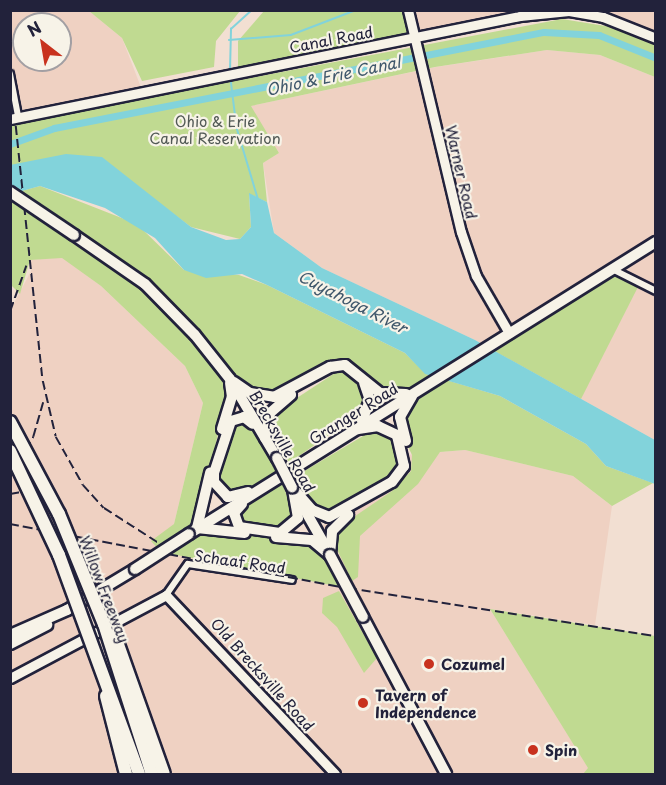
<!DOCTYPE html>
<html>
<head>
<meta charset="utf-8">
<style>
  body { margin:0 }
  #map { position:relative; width:666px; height:785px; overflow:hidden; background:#f2dfd2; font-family:"Playpen Sans",sans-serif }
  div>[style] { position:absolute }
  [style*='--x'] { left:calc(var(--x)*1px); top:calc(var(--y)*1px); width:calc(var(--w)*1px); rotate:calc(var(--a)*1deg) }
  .built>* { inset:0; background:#efd1c2 }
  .green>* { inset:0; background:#c0da91 }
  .water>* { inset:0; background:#82d3db }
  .stream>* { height:1.5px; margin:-0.75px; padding:0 0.75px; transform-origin:0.75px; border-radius:0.75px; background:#82d3db }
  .canal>* { height:7px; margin:-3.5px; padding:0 3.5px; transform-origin:3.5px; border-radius:3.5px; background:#82d3db }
  .roads { filter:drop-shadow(2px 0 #22223b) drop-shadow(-2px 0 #22223b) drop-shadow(0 2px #22223b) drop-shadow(0 -2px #22223b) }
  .street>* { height:6px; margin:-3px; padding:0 3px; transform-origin:3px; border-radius:3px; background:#f7f3e8 }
  .secondary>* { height:9px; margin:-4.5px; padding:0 4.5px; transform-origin:4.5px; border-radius:4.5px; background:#f7f3e8 }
  .primary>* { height:10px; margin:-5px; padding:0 5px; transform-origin:5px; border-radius:5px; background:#f7f3e8 }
  .rail>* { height:1.5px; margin-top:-0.75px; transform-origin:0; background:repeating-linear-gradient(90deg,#22223b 0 9px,transparent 0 13.5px) }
  .bridges { filter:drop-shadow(2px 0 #22223b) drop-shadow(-2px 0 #22223b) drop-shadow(0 2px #22223b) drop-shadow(0 -2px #22223b) }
  .primary-bridge>* { height:10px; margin:-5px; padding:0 5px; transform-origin:5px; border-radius:5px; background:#f7f3e8 }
  .highway-bridge>* { height:12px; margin:-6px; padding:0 6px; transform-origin:6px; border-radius:6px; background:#f7f3e8 }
  .dots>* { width:16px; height:16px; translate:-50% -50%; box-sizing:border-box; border:3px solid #f7f3e8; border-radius:50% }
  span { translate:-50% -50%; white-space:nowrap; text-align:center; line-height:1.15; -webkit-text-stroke:4.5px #f7f3e8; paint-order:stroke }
  .street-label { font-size:15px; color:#22223b }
  .park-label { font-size:15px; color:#515955 }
  .poi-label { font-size:15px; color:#22223b; font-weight:700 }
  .left { translate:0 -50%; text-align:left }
  .water-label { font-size:16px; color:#3f576b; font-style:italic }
  .frame { position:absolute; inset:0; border:12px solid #22223b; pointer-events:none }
  .north { position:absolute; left:12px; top:12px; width:60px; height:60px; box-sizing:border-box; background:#f7f3e8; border:2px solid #a29fa3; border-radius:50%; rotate:329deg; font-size:16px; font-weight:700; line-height:24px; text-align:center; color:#22223b }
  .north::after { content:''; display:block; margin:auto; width:21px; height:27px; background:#c8321e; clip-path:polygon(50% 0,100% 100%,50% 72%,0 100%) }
</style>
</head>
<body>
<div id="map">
  <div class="built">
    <i style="clip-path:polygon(evenodd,10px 11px,89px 11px,122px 38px,142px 90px,11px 119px,10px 11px,24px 24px,60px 24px,60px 60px,24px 60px,24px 24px)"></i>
    <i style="clip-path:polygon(408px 11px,655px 11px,655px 38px,569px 11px,415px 38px)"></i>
    <i style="clip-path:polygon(547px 50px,600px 55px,655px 77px,655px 440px,475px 340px,322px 268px,274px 233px,263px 163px,279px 153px,250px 106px,436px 67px)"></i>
    <i style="clip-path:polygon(62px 257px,101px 286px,185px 366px,203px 403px,174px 524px,155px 551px,346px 588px,316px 530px,354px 506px,405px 455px,465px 450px,573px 476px,612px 506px,595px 625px,490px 609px,592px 774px,164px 774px,131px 670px,96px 595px,76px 605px,126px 774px,11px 774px,10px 311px,31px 271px,30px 260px)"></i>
  </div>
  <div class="green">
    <i style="clip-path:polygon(89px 11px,240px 10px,240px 11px,216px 41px,214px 67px,142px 81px,122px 38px)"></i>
    <i style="clip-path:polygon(264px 11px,408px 11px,415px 38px,238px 72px,238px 41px)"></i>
    <i style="clip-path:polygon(562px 19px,624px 29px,655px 44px,655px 77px,600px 55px,547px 50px,435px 67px,251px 106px,279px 153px,263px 163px,267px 202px,249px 194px,251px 227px,240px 239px,191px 227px,147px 194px,11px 172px,10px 119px,215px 76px,218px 84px)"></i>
    <i style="clip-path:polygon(40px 186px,137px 224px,184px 270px,239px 275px,267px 285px,405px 353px,426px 374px,500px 396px,586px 444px,606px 466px,653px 483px,612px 506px,573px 476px,465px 450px,440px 452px,418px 484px,360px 536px,358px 577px,352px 581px,334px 543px,339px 527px,392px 491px,411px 471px,412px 455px,401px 432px,406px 402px,345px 365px,274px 397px,230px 380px,197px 528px,312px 540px,330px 555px,346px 588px,161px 552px,151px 541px,174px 524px,203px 403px,185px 366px,101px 286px,62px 258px,30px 260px,20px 294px,11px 285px,10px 194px)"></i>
    <i style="clip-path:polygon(612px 269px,640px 283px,581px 399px,487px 347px)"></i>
    <i style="clip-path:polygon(338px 371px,359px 379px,367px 396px,363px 411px,289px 463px,275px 437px,274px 413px)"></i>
    <i style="clip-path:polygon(241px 421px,253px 427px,276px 472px,248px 489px,232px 492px,218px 481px,218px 467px,229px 429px)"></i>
    <i style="clip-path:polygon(373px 430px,392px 435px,402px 453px,395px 476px,329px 512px,317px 508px,296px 476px)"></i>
    <i style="clip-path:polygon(282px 483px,295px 516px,283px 529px,245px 527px,240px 519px,242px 509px)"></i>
    <i style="clip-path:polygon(339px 591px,377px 658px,364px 673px,337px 627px,322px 613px,323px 598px)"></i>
    <i style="clip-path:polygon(490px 609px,655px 636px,655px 774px,583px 774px,588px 768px)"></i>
  </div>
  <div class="water">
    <i style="clip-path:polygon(66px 154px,102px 157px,191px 227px,226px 240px,240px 239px,251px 227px,249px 193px,267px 202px,274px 233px,322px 268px,475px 340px,655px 440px,655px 484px,606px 466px,586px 444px,500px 396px,425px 374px,405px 353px,267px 285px,242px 274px,206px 278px,184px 270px,155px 238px,105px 208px,40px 186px,11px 194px,10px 165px)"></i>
  </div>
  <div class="stream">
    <i style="--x:229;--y:40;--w:62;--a:-4.6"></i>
    <i style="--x:291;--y:35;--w:70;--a:-21"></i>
    <i style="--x:230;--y:71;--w:42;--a:-88.6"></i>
    <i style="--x:231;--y:29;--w:28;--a:-42"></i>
    <i style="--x:231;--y:79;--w:49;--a:83"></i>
    <i style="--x:237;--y:128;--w:73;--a:73.3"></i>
  </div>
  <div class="canal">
    <i style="--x:10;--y:144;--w:47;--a:-20"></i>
    <i style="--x:54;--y:128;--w:499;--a:-11.1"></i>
    <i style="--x:544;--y:32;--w:55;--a:3.1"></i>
    <i style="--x:599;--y:35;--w:61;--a:22"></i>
  </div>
  <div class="roads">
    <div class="street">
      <i style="--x:10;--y:74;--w:43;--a:79.2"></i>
      <i style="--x:612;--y:269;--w:49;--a:26.6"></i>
      <i style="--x:166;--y:595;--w:38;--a:-55"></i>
      <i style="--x:188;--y:564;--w:105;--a:8.7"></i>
    </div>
    <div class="secondary">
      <i style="--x:408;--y:10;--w:228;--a:76.6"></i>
      <i style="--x:461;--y:232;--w:46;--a:71.2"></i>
      <i style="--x:476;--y:276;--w:66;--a:59.9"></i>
      <i style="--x:10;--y:119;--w:520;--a:-11.42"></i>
      <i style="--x:520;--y:16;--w:49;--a:-5.8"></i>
      <i style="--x:569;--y:11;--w:35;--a:10"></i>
      <i style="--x:603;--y:17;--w:57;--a:21.6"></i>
      <i style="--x:10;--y:678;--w:177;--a:-28"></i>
      <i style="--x:166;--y:595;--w:246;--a:46.6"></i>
    </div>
    <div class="primary">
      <i style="--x:74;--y:235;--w:86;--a:34.6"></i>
      <i style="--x:145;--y:284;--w:71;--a:45.6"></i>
      <i style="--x:195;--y:335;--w:56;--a:51.5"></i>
      <i style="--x:230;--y:379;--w:92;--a:59.3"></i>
      <i style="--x:234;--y:382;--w:19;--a:35"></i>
      <i style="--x:250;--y:393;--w:24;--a:9"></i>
      <i style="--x:274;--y:397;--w:64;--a:-28.2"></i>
      <i style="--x:330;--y:367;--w:15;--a:-8"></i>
      <i style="--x:345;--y:365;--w:45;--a:38.7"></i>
      <i style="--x:380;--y:393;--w:26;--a:2"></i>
      <i style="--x:362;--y:421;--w:22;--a:-69"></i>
      <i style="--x:370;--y:400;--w:18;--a:-109"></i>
      <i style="--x:222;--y:429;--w:34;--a:-73"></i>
      <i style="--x:232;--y:397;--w:14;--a:-98"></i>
      <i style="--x:265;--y:438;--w:25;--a:-79"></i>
      <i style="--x:270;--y:413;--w:28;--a:-41"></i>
      <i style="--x:406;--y:441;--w:25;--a:-104"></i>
      <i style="--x:400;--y:417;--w:24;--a:-60"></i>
      <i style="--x:292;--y:487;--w:30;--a:49"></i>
      <i style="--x:312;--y:510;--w:18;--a:22"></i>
      <i style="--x:329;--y:517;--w:72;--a:-29.1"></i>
      <i style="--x:392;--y:482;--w:20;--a:-53"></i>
      <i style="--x:404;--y:466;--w:32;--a:-103"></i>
      <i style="--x:397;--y:435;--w:21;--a:-155"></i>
      <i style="--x:378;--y:426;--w:20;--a:171"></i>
      <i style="--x:248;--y:492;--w:21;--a:166"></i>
      <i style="--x:228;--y:497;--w:21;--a:-133"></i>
      <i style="--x:214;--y:482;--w:9;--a:-90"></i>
      <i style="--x:214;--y:473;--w:55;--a:-71.9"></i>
      <i style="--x:231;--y:421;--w:14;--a:-17"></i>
      <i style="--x:244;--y:417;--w:11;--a:38"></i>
      <i style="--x:242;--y:504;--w:12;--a:132"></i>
      <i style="--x:234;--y:513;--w:15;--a:70"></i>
      <i style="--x:239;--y:527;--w:41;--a:8.3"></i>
      <i style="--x:280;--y:533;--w:23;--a:-40"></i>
      <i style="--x:298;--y:518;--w:28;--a:-100"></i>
      <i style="--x:302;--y:505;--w:51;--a:60.4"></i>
      <i style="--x:197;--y:528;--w:57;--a:-76.7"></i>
      <i style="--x:197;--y:528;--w:48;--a:5.9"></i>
      <i style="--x:189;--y:534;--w:551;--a:-32.02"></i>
      <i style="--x:276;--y:537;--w:36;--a:5"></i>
      <i style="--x:312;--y:540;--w:23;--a:40"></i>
      <i style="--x:330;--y:555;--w:24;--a:-85"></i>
      <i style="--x:332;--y:531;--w:23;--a:-45"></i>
      <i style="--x:363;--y:617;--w:178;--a:62.1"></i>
      <i style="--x:10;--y:635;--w:62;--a:-23.7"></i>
      <i style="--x:67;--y:610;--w:79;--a:-31.1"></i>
      <i style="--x:10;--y:644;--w:42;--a:-27.2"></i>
    </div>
  </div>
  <div class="rail">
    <i style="--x:16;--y:126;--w:256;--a:84"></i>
    <i style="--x:43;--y:381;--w:57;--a:76.9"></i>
    <i style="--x:56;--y:437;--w:55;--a:60.6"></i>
    <i style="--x:83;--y:485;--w:31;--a:48"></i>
    <i style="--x:104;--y:508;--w:72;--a:32.6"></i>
    <i style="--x:10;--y:311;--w:48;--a:-70.4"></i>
    <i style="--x:10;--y:472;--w:42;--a:-56.7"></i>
    <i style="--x:33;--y:437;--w:36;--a:-74"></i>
    <i style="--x:10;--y:494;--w:23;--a:-10"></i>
    <i style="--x:10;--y:524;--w:331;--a:10.8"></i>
    <i style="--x:335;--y:586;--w:325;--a:8.9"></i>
  </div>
  <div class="bridges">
    <div class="primary-bridge">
      <i style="--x:10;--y:192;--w:77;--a:33.9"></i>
      <i style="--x:277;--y:458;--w:33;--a:63"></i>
      <i style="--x:330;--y:555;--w:70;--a:62"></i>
      <i style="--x:135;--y:569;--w:64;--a:-32.9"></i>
    </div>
    <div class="highway-bridge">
      <i style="--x:10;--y:422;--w:104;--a:62"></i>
      <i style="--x:59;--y:514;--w:119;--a:67.8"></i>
      <i style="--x:104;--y:624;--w:157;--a:72.3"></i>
      <i style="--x:10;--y:451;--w:115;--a:64.8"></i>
      <i style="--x:59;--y:555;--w:233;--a:69.9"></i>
      <i style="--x:115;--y:636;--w:146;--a:70.5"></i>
      <i style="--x:106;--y:696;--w:81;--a:75.6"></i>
    </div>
  </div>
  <div class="dots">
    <i style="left:429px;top:664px;background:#c8321e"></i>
    <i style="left:363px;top:703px;background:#c8321e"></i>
    <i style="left:533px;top:750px;background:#c8321e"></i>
  </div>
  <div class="street-label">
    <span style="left:331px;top:39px;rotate:-11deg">Canal Road</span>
    <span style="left:462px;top:172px;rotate:77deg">Warner Road</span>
    <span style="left:353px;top:413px;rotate:-32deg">Granger Road</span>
    <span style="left:283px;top:441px;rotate:60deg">Brecksville Road</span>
    <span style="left:240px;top:561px;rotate:8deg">Schaaf Road</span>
    <span style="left:105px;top:589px;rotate:69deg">Willow Freeway</span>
    <span style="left:263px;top:674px;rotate:48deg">Old Brecksville Road</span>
  </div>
  <div class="park-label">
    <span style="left:215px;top:129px">Ohio &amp; Erie<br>Canal Reservation</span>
  </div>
  <div class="poi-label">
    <span class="left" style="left:441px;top:664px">Cozumel</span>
    <span class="left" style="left:375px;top:703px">Tavern of<br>Independence</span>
    <span class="left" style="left:545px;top:750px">Spin</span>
  </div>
  <div class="water-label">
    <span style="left:333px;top:75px;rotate:-12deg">Ohio &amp; Erie Canal</span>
    <span style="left:353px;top:301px;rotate:27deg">Cuyahoga River</span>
  </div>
  <div class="frame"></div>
  <div class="north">N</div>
</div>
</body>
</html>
